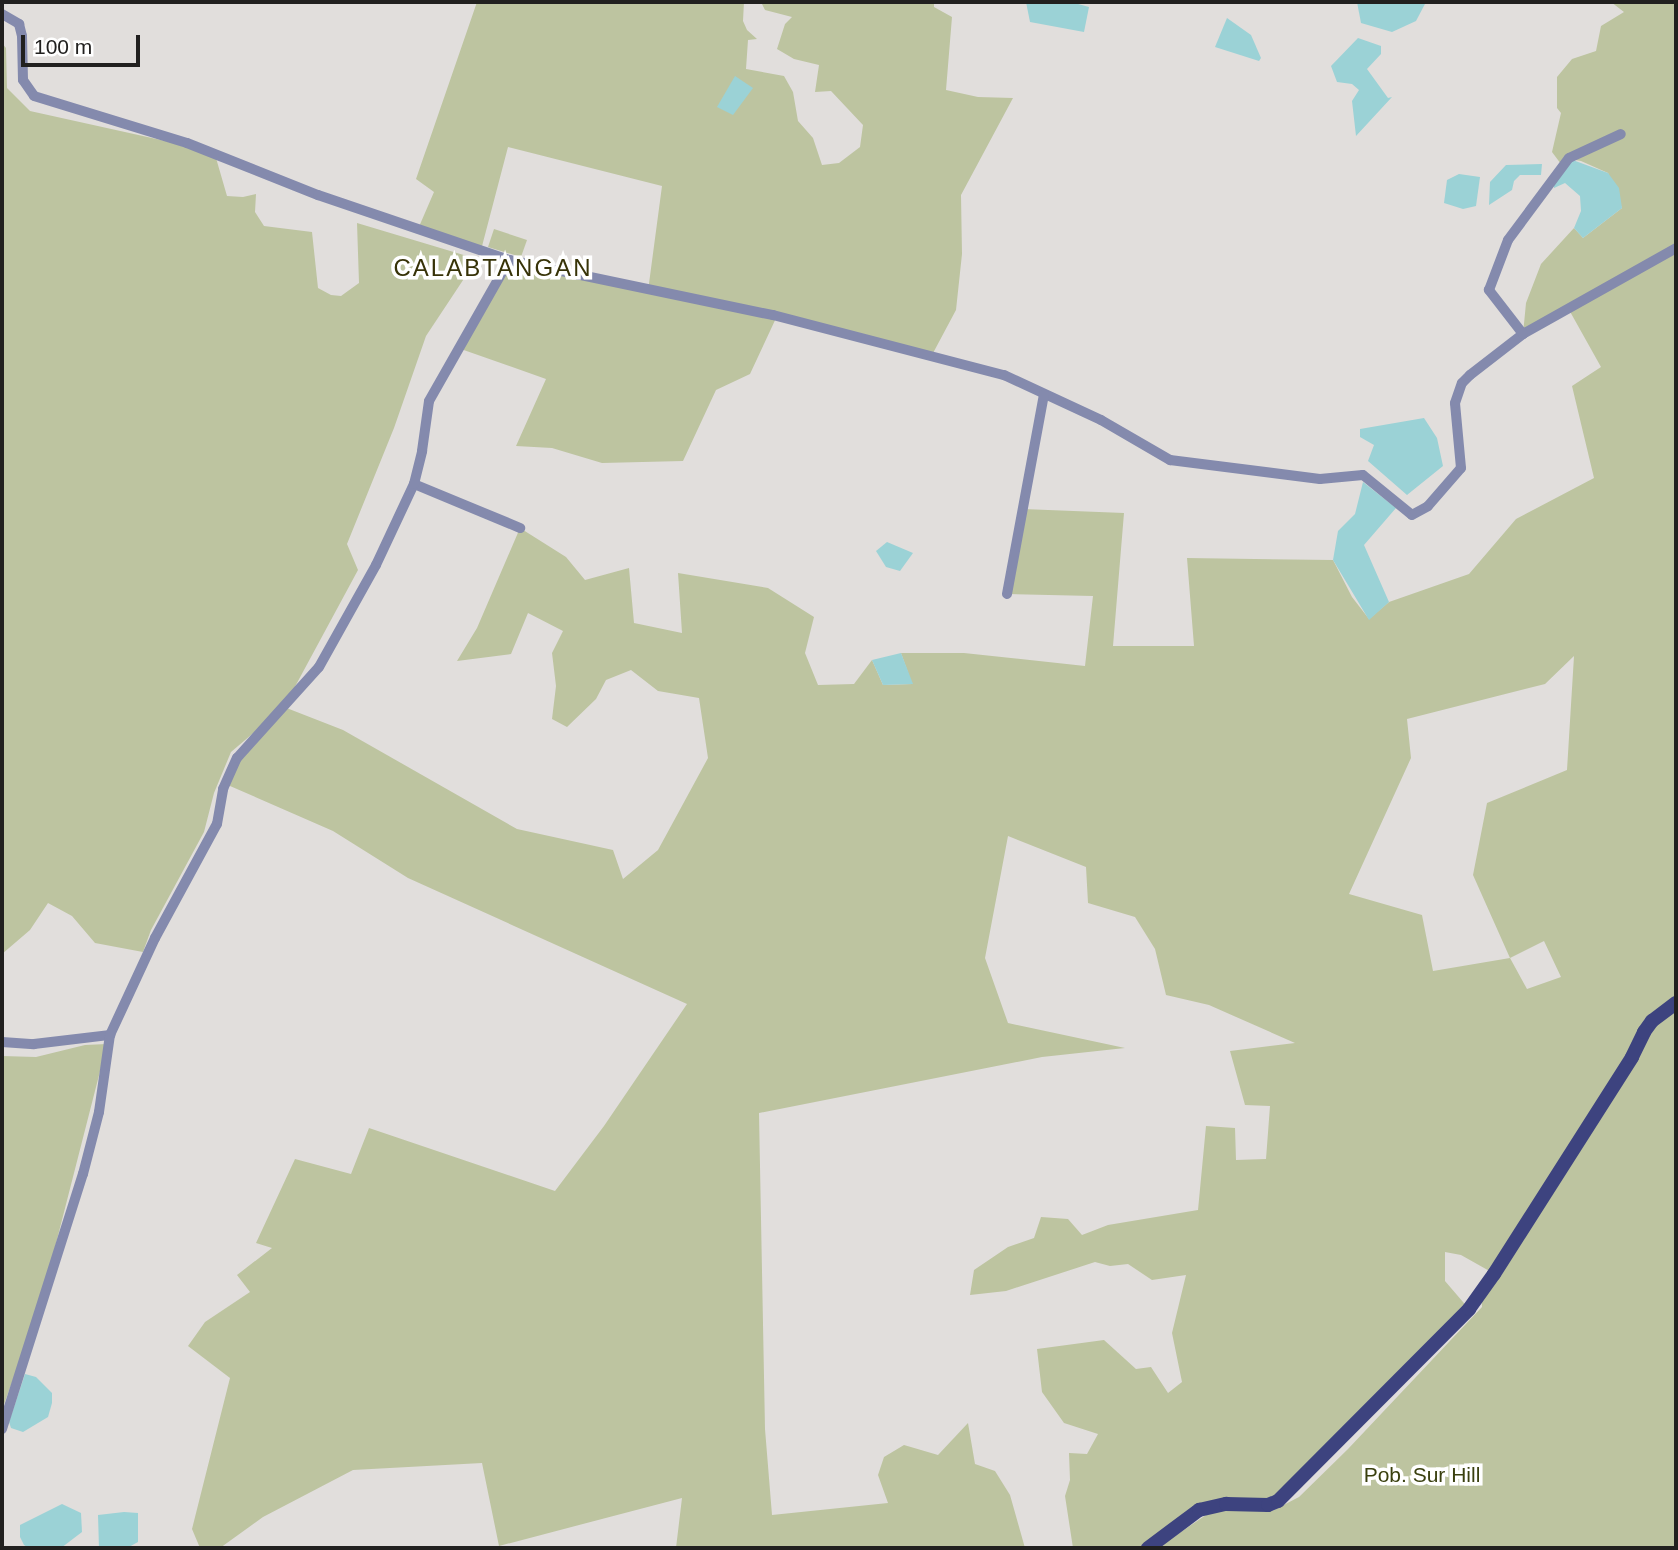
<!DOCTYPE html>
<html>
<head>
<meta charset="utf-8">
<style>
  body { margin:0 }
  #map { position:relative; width:1678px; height:1550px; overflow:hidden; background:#e1dedc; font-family:Helvetica,sans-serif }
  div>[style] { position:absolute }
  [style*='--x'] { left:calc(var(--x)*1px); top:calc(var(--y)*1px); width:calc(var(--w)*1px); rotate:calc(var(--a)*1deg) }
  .green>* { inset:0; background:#bdc4a0 }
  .water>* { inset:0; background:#9bd2d6 }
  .minor>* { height:10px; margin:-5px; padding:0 5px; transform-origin:5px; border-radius:5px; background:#848aad }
  .major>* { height:14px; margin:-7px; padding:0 7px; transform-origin:7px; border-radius:7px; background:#3d437f }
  span { translate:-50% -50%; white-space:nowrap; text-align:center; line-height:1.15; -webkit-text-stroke:7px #fff; paint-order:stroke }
  .park-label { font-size:21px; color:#3a400f }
  .quarter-label { font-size:24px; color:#373308; letter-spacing:2px }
  .frame { position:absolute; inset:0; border:4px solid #21201f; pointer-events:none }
  .scale { position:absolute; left:21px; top:35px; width:119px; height:32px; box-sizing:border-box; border:4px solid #21201f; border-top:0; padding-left:9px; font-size:21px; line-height:24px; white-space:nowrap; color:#21201f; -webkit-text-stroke:5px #fff; paint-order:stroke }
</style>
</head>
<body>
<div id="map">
  <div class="green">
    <i style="clip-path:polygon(477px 2px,744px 2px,743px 21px,747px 30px,757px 39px,748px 40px,746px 69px,784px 76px,793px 92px,798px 121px,813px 138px,822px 165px,839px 163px,860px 147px,863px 125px,831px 91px,815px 92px,819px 65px,794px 59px,777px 49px,785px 24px,792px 17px,765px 10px,761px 2px,934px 2px,934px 7px,952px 17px,946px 90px,978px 97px,1013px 98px,961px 195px,962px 254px,956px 310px,932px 355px,777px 316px,750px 374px,716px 390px,683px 461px,602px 463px,552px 448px,516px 446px,546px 379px,458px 348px,500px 274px,518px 278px,525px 266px,648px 291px,662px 186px,508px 147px,481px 250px,418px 229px,434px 192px,416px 179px)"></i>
    <i style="clip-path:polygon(evenodd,1611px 2px,1676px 2px,1676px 1548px,1157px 1548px,1212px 1511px,1272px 1511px,1299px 1497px,1348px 1449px,1482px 1307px,1481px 1292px,1493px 1273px,1461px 1255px,1445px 1252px,1445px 1281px,1469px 1309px,1276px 1503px,1215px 1506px,1151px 1548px,1073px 1548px,1065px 1496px,1070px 1480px,1069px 1453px,1087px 1454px,1098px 1434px,1064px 1423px,1042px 1392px,1037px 1349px,1104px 1340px,1136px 1369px,1151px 1367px,1168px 1393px,1182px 1382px,1172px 1333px,1186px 1275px,1152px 1280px,1128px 1264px,1110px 1266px,1095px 1262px,1006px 1291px,970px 1295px,974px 1270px,1008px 1247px,1034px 1238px,1041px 1217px,1068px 1219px,1082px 1235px,1108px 1225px,1198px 1210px,1206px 1126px,1235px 1128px,1236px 1160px,1266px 1159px,1270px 1106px,1245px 1105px,1230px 1051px,1295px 1043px,1209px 1005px,1166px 995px,1155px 949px,1135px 917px,1088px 903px,1086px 867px,1008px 836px,985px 958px,1008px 1023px,1125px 1048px,1042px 1057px,759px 1113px,765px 1429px,772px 1515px,888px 1503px,878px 1475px,884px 1457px,904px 1445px,938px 1455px,968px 1423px,975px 1464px,995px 1471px,1010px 1495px,1025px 1548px,676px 1548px,682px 1498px,499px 1546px,482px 1463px,353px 1470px,263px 1517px,220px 1548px,200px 1548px,192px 1529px,230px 1378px,188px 1346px,205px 1322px,250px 1292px,237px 1275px,272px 1248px,256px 1243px,295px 1159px,351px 1174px,369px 1128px,555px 1191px,604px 1126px,687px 1004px,408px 878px,333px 831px,230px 786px,223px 789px,237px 758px,279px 711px,231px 752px,214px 793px,204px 832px,151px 930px,143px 952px,95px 943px,72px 916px,48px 903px,30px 930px,2px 954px,2px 43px,6px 48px,7px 88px,30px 111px,170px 142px,216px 158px,227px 196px,243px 197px,256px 194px,255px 212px,264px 226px,312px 232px,318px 288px,331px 295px,341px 296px,359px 283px,357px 223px,477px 259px,426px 336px,394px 428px,347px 544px,358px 570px,284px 707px,343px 730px,517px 829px,613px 850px,623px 879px,658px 850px,708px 758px,699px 698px,658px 691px,631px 670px,606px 680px,596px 699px,567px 727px,552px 719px,556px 686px,552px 653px,563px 631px,528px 613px,511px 654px,457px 661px,477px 628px,520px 528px,566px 557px,585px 580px,629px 568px,634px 623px,682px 633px,678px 573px,768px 588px,814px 617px,805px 653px,818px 685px,854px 684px,872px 660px,883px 685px,912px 684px,901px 653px,964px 653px,1085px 666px,1093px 596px,1007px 594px,1023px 509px,1124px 513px,1113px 646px,1194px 646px,1187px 558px,1333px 560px,1352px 597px,1369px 619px,1389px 602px,1469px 574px,1516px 519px,1594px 478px,1572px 386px,1601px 367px,1568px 308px,1523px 334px,1526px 303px,1541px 264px,1574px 228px,1583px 238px,1622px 208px,1608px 173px,1581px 161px,1570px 159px,1561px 164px,1552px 152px,1561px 113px,1557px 108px,1557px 77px,1572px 59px,1596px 51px,1601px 26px,1624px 12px,1611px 2px,1574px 656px,1567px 770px,1487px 803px,1473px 875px,1510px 958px,1433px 971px,1422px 915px,1349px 894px,1411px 758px,1407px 719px,1545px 684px,1574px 656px,1611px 2px,1544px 941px,1561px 977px,1527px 989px,1510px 958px,1544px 941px)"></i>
    <i style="clip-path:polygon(494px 229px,527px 240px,521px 257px,488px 247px)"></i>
    <i style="clip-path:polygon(107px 1044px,41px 1302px,2px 1410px,2px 1056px,36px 1057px,85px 1045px)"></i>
  </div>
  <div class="water">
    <i style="clip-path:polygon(1026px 2px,1071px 2px,1089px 7px,1084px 32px,1030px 22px)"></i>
    <i style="clip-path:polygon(1357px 2px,1426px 2px,1416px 21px,1392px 32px,1361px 23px)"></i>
    <i style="clip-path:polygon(1227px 18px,1251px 35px,1261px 58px,1259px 61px,1215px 47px)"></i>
    <i style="clip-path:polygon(1358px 38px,1381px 46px,1381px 54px,1367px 69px,1388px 98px,1392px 97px,1356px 136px,1352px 101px,1359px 90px,1352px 84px,1337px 82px,1331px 66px)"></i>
    <i style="clip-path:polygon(735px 76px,753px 88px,733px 115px,717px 107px)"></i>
    <i style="clip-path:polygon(1570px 159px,1608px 173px,1619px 188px,1622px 208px,1583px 238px,1574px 228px,1581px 211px,1580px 196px,1565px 183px,1554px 188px,1554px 182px)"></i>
    <i style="clip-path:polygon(1542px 164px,1541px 175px,1520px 175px,1514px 181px,1512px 190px,1489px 205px,1490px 182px,1506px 165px)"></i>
    <i style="clip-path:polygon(1459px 174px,1480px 177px,1476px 206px,1463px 209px,1444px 203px,1447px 180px)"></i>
    <i style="clip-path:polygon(1424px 418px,1437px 438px,1443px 466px,1407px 495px,1368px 461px,1374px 445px,1360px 437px,1360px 429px)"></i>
    <i style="clip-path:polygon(1363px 482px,1396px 508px,1364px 545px,1389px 602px,1369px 620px,1333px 560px,1338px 531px,1355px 514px)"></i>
    <i style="clip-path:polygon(887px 542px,913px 553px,900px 571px,886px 567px,876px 551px)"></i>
    <i style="clip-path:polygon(901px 653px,913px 684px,883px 685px,872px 660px)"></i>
    <i style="clip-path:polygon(25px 1374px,36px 1377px,52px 1393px,52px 1403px,48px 1417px,23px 1432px,11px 1428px,9px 1422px)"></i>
    <i style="clip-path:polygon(62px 1504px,81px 1513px,82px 1532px,61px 1548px,29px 1548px,24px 1545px,20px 1537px,20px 1525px)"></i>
    <i style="clip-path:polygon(124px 1512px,138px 1513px,138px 1542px,127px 1548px,99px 1548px,98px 1515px)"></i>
  </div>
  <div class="minor">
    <i style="--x:2;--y:14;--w:20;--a:30"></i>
    <i style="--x:19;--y:24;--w:12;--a:76"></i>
    <i style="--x:22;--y:36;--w:44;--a:88.7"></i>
    <i style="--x:23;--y:80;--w:19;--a:55"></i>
    <i style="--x:34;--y:96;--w:160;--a:17.1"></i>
    <i style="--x:187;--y:143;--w:141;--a:21.7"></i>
    <i style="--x:318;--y:195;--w:202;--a:18.8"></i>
    <i style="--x:509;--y:260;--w:270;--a:11.8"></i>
    <i style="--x:773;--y:315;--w:239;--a:14.6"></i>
    <i style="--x:1004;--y:375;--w:107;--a:24.9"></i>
    <i style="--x:1101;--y:420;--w:80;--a:30.1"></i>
    <i style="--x:1170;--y:460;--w:151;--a:7.2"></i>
    <i style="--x:1320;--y:479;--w:43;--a:-5.3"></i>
    <i style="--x:1363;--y:475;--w:63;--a:39.2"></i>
    <i style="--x:1412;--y:515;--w:18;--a:-29"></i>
    <i style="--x:1428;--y:506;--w:50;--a:-49"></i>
    <i style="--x:1461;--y:468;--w:65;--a:-95.3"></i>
    <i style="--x:1455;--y:403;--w:21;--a:-71"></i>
    <i style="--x:1462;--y:383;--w:11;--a:-45"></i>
    <i style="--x:1470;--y:375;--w:67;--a:-37.7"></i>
    <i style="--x:1523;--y:334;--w:176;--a:-29.3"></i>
    <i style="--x:1523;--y:334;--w:56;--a:-127.7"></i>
    <i style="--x:1489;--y:290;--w:53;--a:-69.2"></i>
    <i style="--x:1508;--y:240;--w:102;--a:-53.4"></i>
    <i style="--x:1569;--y:158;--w:57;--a:-24.8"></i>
    <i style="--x:414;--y:484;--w:115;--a:22.5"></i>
    <i style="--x:1007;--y:594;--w:203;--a:-79.5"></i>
    <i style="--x:2;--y:1042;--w:32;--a:4"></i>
    <i style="--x:34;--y:1044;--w:77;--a:-6.8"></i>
    <i style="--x:2;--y:1429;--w:268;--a:-72.4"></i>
    <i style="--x:83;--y:1174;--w:64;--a:-75.5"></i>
    <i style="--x:99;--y:1112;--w:78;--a:-81.9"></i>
    <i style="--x:110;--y:1035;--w:107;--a:-65.1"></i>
    <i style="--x:155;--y:938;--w:130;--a:-61.5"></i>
    <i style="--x:217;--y:824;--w:36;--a:-80"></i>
    <i style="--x:223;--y:789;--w:34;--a:-66"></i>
    <i style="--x:237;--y:758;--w:122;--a:-48"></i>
    <i style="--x:319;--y:667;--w:117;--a:-60.8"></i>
    <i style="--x:376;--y:565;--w:89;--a:-64.9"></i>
    <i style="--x:414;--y:484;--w:34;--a:-76"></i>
    <i style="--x:422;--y:451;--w:50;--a:-82"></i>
    <i style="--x:429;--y:401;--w:162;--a:-60.4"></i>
  </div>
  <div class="major">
    <i style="--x:1148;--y:1548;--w:64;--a:-36.7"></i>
    <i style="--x:1199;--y:1510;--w:28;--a:-13"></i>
    <i style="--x:1226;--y:1504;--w:42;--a:1.4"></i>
    <i style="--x:1268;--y:1505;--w:11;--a:-22"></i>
    <i style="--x:1278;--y:1501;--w:271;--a:-45.1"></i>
    <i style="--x:1469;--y:1309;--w:43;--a:-54.5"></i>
    <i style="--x:1494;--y:1274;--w:257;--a:-57.5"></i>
    <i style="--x:1632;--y:1057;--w:28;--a:-64"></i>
    <i style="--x:1644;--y:1032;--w:14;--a:-54"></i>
    <i style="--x:1652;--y:1021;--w:30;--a:-37"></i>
  </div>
  <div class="park-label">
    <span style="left:1422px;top:1475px">Pob. Sur Hill</span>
  </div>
  <div class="quarter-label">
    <span style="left:493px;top:268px">CALABTANGAN</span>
  </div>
  <div class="frame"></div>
  <div class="scale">100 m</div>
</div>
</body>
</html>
